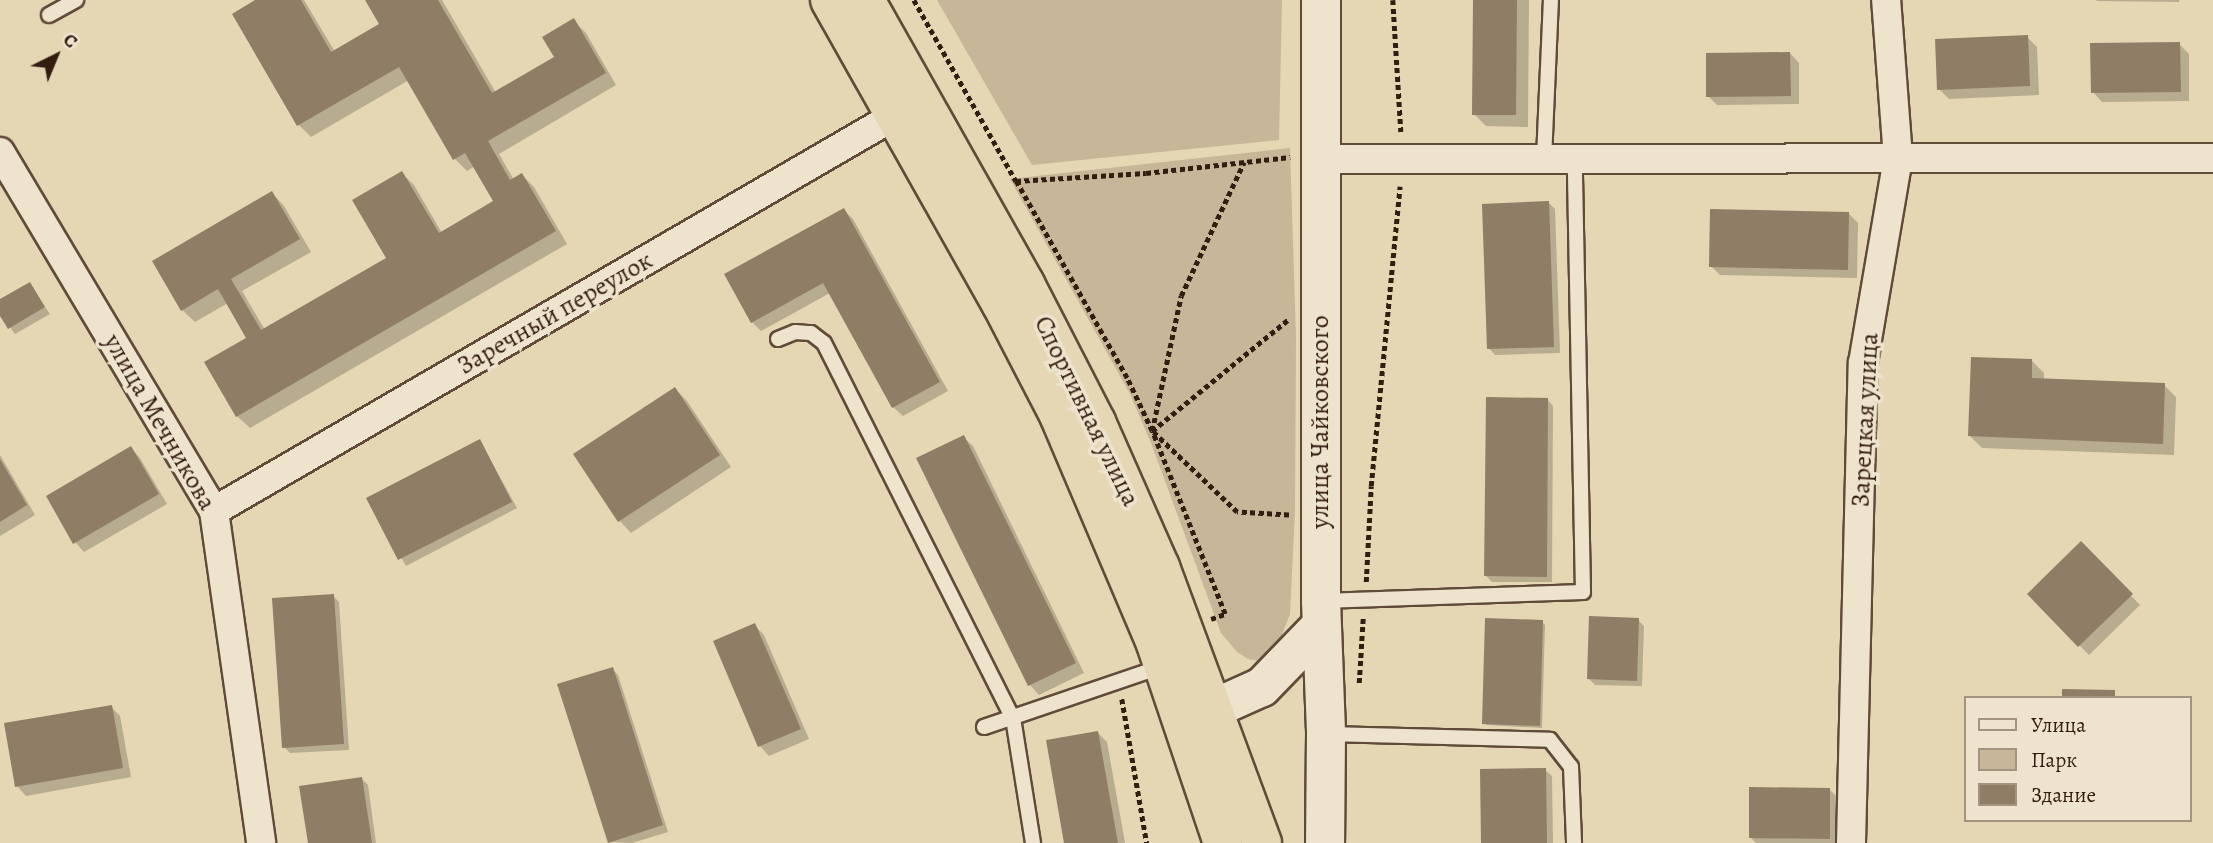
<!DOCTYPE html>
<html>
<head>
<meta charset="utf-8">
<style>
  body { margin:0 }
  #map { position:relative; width:2213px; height:843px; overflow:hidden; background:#e5d6b4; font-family:Alegreya,serif }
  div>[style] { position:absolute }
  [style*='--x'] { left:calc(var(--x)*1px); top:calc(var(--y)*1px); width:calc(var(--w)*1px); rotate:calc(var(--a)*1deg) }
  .green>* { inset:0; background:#c7b798 }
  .shadow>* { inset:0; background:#0003 }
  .building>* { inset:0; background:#907d65 }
  .path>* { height:4.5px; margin-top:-2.25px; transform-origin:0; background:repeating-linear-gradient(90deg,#331d10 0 5px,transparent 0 8.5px) }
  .roads { filter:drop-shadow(2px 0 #604b39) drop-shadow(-2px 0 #604b39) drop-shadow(0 2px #604b39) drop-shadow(0 -2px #604b39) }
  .lane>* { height:14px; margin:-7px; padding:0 7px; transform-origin:7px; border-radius:7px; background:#eee4ce }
  .street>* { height:28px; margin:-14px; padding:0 14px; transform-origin:14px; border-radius:14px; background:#eee4ce }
  .secondary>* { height:38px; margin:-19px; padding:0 19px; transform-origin:19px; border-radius:19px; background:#eee4ce }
  .highway>* { height:38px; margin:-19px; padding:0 19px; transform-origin:19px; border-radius:19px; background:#e5d6b4 }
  span { translate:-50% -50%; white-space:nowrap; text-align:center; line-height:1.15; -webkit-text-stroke:7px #eee4ce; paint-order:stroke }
  .street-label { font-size:26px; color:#331d10 }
  .legend { position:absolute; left:1964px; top:696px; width:228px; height:126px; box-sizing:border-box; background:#eee4ce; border:2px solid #a39482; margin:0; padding:9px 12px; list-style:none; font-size:21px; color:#331d10 }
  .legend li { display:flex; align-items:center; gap:14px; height:35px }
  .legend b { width:35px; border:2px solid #a39482 }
  .north { position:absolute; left:21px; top:21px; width:70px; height:70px; -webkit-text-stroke:5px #eee4ce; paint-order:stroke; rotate:43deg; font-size:19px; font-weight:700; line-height:28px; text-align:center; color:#331d10 }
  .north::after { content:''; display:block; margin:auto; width:24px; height:32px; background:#331d10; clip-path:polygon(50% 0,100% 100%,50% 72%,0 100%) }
</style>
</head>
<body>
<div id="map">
  <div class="green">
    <i style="clip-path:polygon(937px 0,1282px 0,1279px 140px,1032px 165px)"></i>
    <i style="clip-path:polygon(1290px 148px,1296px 336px,1295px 511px,1290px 614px,1278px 645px,1259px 661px,1248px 659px,1237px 652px,1221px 633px,1151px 443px,1130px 394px,1010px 179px)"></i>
  </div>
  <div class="shadow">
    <i style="clip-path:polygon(259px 0,304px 0,335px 52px,382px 25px,367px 0,442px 0,496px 93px,556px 58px,574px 21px,586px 33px,616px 85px,499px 154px,514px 180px,522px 175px,534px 187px,567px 244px,250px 428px,237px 416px,249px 338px,228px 303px,195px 322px,182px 310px,272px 193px,284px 206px,311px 252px,242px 291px,265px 330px,388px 259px,402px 173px,414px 185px,442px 233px,496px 202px,475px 166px,467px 171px,455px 159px,409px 80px,311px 137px,299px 125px)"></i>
    <i style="clip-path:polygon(1475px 0,1529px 0,1528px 127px,1486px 126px,1474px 114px)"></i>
    <i style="clip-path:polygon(2096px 0,2179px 0,2179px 2px,2097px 1px)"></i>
    <i style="clip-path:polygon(2027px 37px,2037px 47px,2039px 95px,1949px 99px,1939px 89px)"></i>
    <i style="clip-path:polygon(2179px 44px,2189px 54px,2189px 101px,2102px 102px,2093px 92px)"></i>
    <i style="clip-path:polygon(1790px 53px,1799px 63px,1799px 104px,1717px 105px,1708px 96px)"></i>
    <i style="clip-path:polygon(1549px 203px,1555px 209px,1560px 353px,1495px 355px,1489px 348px)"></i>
    <i style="clip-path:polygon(844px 210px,853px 219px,948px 391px,903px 416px,893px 407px,830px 293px,761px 331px,752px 322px)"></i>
    <i style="clip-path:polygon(1849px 214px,1858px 223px,1857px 278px,1720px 275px,1711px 266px)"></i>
    <i style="clip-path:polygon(29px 284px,50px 314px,15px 334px,0 313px,0 301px)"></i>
    <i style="clip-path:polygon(2032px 361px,2044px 373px,2044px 380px,2164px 385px,2176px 397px,2174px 455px,1982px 448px,1970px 436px)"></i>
    <i style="clip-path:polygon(675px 389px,687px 401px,731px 467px,631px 533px,619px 520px)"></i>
    <i style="clip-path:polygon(1547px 399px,1553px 406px,1552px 582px,1492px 582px,1486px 576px)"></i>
    <i style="clip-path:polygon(963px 437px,973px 446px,1084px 673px,1039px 695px,1030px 685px,919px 458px)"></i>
    <i style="clip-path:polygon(480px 441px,517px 508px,406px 566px,368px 499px)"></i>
    <i style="clip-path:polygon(131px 448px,140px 458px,167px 504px,84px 552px,75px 542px)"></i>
    <i style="clip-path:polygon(0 455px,35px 515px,0 536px)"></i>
    <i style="clip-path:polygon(2081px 544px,2140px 605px,2089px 655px,2029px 594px)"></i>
    <i style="clip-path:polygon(333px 596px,339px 602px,349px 750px,290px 753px,284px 747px)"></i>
    <i style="clip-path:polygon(1638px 620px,1644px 626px,1642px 686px,1595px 685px,1589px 679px)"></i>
    <i style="clip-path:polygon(1542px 622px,1545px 625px,1542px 728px,1487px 725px,1484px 723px)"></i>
    <i style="clip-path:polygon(754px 625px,764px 635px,809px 739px,769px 756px,760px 746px,715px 642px)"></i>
    <i style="clip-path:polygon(612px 669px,618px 675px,668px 832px,632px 843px,609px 842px)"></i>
    <i style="clip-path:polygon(111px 707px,120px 716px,131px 777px,26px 796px,17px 786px)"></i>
    <i style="clip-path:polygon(1098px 733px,1107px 742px,1125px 843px,1066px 843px)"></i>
    <i style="clip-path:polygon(1545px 770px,1552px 776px,1553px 843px,1483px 843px)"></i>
    <i style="clip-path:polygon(362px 779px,368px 785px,376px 843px,309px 843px)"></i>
    <i style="clip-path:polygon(1830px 790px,1839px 799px,1838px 843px,1756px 843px,1750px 837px)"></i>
  </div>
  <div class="building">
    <i style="clip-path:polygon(255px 0,301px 0,331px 52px,379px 24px,365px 0,438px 0,492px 93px,554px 57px,542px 37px,574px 18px,606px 73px,488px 141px,510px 180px,522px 173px,556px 231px,236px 417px,204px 362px,246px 338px,218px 289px,181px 311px,152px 261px,272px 191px,300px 239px,231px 279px,261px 330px,386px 258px,352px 200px,402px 171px,439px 233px,493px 201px,465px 153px,453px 160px,399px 67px,297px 126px,232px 14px)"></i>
    <i style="clip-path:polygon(1473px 0,1517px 0,1516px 115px,1472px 115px)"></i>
    <i style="clip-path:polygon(2028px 35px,2030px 86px,1937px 90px,1935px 39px)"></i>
    <i style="clip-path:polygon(2180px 42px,2181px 92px,2091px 93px,2090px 43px)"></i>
    <i style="clip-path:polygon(1790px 52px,1791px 96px,1706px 97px,1706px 53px)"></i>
    <i style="clip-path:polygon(1549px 201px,1554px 347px,1487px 349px,1482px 204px)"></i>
    <i style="clip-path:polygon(844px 208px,940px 382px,892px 408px,823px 283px,751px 323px,724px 274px)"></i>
    <i style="clip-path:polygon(1710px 209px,1849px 212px,1848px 270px,1709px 267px)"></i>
    <i style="clip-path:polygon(30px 282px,45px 307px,8px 329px,0 316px,0 299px)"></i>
    <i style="clip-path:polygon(1971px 357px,2032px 359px,2032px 378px,2165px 383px,2163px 444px,1968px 436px)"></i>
    <i style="clip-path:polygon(675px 387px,720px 455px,618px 522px,573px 454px)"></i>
    <i style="clip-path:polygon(1486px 397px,1548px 398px,1547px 577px,1484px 576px)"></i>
    <i style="clip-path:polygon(964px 435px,1076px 663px,1028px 686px,916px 458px)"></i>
    <i style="clip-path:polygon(480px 439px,512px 502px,398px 560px,366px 498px)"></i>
    <i style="clip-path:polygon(131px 446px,159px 494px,73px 544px,46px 496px)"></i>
    <i style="clip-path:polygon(0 459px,27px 505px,0 522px)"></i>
    <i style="clip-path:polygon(2081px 541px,2133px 594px,2078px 647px,2027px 594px)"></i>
    <i style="clip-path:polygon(334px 594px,344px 744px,282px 748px,272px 598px)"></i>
    <i style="clip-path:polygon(1589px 616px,1639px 618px,1637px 681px,1587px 679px)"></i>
    <i style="clip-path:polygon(1485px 618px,1543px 620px,1540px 726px,1482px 724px)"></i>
    <i style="clip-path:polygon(755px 623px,801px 729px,758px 747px,713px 641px)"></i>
    <i style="clip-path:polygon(613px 667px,663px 825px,608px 843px,557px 684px)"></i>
    <i style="clip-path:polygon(2062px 689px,2115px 690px,2115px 698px,2062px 698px)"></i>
    <i style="clip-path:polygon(112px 705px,123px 768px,15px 787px,4px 723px)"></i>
    <i style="clip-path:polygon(1098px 731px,1118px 843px,1064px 843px,1046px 740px)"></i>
    <i style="clip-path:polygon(1546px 768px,1547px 843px,1481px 843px,1480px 769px)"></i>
    <i style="clip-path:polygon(362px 777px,372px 843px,308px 843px,299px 786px)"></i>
    <i style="clip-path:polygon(1749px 787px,1830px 788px,1830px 839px,1749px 838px)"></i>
  </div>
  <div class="path">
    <i style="--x:914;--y:0;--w:208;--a:60.6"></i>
    <i style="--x:1393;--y:0;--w:132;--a:86.5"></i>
    <i style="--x:1152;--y:431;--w:138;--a:-77.9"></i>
    <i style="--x:1181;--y:296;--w:148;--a:-64.8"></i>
    <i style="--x:1289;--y:515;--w:52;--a:-176.7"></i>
    <i style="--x:1237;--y:512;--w:117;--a:-136.4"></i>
    <i style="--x:1152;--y:431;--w:59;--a:-115.3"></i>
    <i style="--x:1127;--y:378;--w:226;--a:-119.4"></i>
    <i style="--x:1016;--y:181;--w:130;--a:-3.5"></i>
    <i style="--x:1146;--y:173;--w:145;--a:-6.3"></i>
    <i style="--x:1366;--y:582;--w:96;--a:-87"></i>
    <i style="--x:1371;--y:486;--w:301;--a:-84.5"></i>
    <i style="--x:1211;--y:619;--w:15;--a:-20"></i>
    <i style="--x:1225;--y:614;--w:197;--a:-111.7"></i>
    <i style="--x:1152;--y:431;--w:178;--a:-39.3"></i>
    <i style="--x:1359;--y:683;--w:65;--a:-86.5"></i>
    <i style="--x:1122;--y:699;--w:146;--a:80.2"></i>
  </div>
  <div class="roads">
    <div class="lane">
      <i style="--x:49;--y:15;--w:31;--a:-29"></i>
      <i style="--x:1544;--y:159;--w:159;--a:-87.5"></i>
      <i style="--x:778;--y:339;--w:18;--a:-22"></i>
      <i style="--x:795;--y:332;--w:16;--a:4"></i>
      <i style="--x:811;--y:333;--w:16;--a:38"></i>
      <i style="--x:824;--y:343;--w:420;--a:63.3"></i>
      <i style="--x:1013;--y:718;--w:127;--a:80.9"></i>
      <i style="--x:1322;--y:601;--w:261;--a:-2"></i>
      <i style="--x:1583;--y:592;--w:433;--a:-91.1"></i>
      <i style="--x:984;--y:727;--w:189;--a:-18.8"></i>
      <i style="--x:1328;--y:734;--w:222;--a:1.5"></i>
      <i style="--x:1550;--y:740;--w:34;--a:52"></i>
      <i style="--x:1571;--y:767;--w:76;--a:87.7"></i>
    </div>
    <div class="street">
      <i style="--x:0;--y:152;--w:418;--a:59.2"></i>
      <i style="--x:214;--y:511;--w:335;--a:81.9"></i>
      <i style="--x:1319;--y:159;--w:894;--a:-0.06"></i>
      <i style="--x:214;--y:511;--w:789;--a:-30.14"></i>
      <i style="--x:1851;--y:843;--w:480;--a:-88.6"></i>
      <i style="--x:1863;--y:363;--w:208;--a:-80.3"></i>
      <i style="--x:1898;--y:158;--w:158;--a:-94.3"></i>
    </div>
    <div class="secondary">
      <i style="--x:1321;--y:0;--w:601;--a:90"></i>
      <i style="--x:1321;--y:601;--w:133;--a:87.8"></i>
      <i style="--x:1326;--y:734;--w:109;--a:90.5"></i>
      <i style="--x:1184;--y:722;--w:85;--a:-24.2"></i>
      <i style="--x:1262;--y:687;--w:85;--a:-46"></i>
    </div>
    <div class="highway">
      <i style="--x:830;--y:0;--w:348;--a:60.6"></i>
      <i style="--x:1001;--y:303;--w:126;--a:62.6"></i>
      <i style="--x:1059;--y:415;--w:249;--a:67"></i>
      <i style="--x:1156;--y:644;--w:210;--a:71.4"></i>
      <i style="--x:865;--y:0;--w:326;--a:60.6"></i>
      <i style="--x:1025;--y:284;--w:155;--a:62.8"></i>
      <i style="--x:1096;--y:422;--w:158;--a:66.2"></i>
      <i style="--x:1160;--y:567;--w:294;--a:69.7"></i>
    </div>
  </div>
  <div class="street-label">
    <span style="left:555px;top:313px;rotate:-30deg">Заречный переулок</span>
    <span style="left:1087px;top:411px;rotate:64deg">Спортивная улица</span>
    <span style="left:1865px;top:420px;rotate:-87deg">Зарецкая улица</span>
    <span style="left:160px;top:422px;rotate:60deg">улица Мечникова</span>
    <span style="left:1320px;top:422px;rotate:-90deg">улица Чайковского</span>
  </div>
  <ul class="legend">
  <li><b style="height:9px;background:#eee4ce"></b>Улица</li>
  <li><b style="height:19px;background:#c7b798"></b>Парк</li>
  <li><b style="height:19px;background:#907d65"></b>Здание</li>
  </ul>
  <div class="north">С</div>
</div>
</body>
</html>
